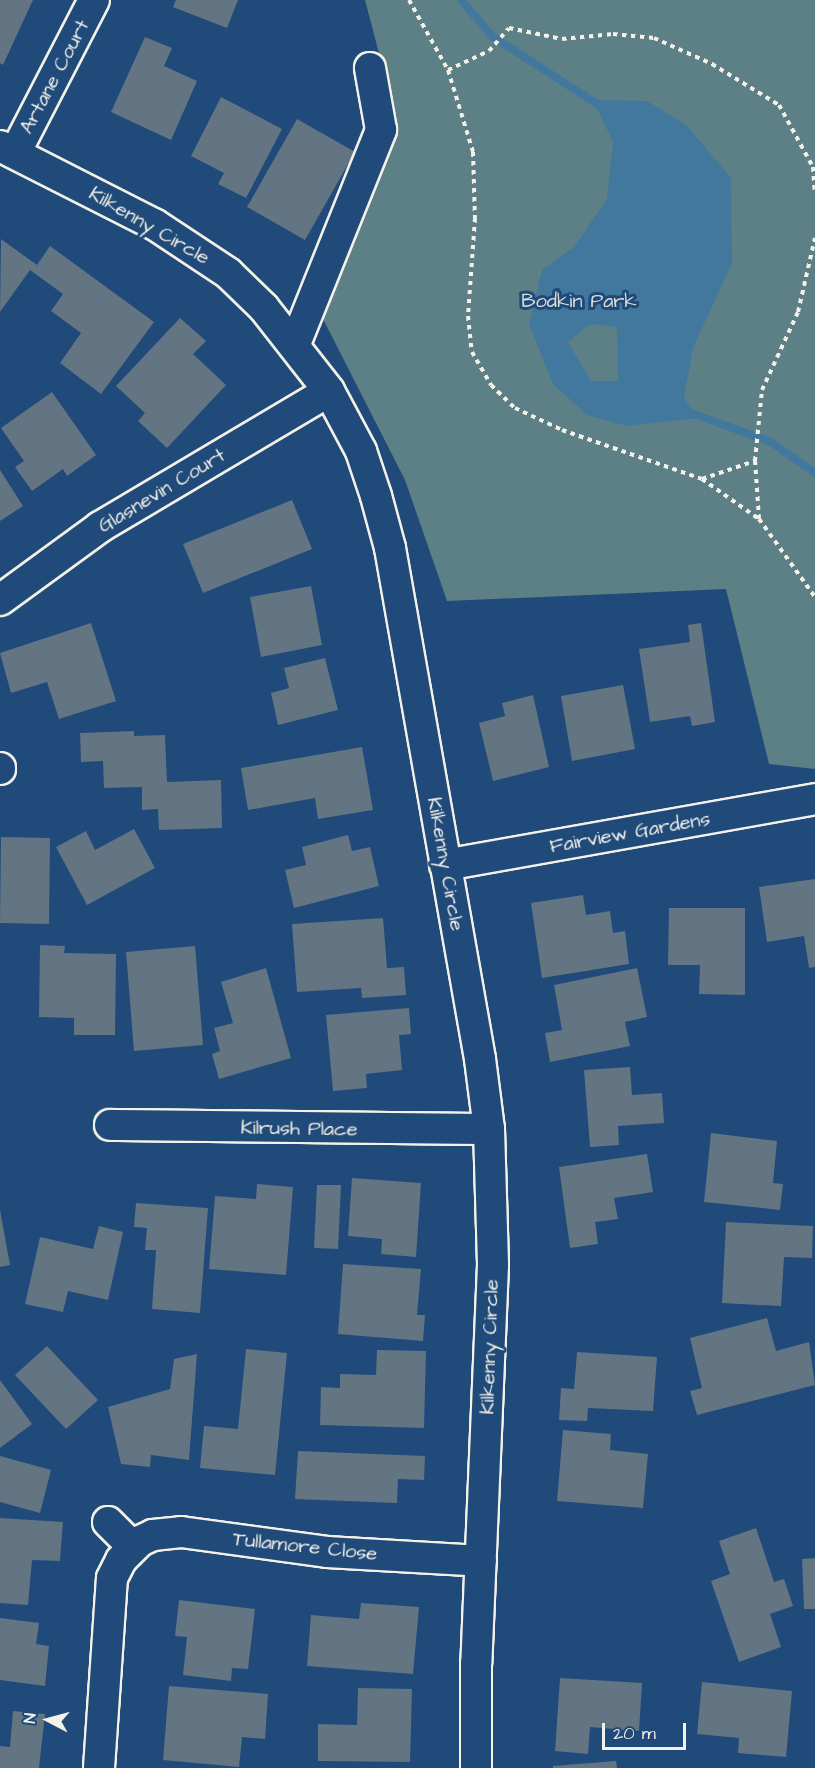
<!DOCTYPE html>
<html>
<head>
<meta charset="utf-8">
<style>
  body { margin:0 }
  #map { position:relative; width:815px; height:1768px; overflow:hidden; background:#1f4a7a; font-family:"Architects Daughter",sans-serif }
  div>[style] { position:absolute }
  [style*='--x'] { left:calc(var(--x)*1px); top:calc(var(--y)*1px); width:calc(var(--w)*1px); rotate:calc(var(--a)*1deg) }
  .green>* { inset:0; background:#5c8086 }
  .water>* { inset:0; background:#42789e }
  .stream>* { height:8px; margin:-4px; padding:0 4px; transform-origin:4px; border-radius:4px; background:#42789e }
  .building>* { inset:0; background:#637483 }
  .path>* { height:4px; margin-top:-2px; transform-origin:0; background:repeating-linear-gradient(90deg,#f4f1e8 0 4.5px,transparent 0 9px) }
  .roads { filter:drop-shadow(2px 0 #f4f1e8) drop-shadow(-2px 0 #f4f1e8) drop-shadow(0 2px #f4f1e8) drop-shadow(0 -2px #f4f1e8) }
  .minor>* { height:30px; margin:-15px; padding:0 15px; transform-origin:15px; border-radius:15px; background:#1f4a7a }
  span { translate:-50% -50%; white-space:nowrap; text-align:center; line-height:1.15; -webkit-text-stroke:6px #1f4a7a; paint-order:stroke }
  .street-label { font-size:20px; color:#f4f1e8 }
  .park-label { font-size:20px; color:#dde0d9 }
  .north { position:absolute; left:18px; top:1690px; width:60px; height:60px; -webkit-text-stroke:4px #1f4a7a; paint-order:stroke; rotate:276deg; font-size:16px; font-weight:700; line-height:24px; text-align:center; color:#f4f1e8 }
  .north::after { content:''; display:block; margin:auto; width:21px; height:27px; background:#f4f1e8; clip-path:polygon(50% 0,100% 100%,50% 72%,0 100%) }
  .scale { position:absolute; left:602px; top:1723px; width:84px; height:27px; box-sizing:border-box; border:3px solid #f4f1e8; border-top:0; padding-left:8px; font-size:18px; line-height:21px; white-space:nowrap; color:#f4f1e8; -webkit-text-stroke:4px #1f4a7a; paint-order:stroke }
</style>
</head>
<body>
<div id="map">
  <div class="green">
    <i style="clip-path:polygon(365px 0,815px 0,815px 769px,769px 764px,726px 589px,447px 601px,405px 480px,321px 315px,393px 124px,392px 103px)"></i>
  </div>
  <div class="water">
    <i style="clip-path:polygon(evenodd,593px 100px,647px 101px,686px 125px,731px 178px,732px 263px,693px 348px,684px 398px,699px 418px,627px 426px,587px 415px,553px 384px,529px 324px,542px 270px,574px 247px,607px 199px,613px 142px,593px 100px,590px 324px,617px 327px,618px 381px,591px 381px,568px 342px,590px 324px)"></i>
  </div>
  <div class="stream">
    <i style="--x:461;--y:0;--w:48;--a:49.3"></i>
    <i style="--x:492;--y:36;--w:129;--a:32.9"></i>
    <i style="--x:691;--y:413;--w:85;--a:19.9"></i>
    <i style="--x:771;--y:442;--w:54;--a:35.2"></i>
  </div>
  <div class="building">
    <i style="clip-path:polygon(0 0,33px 0,3px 65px,0 63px)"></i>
    <i style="clip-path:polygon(176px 0,238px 0,227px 28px,173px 7px)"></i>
    <i style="clip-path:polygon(145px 37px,172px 48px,164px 66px,197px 81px,171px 140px,111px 112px)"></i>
    <i style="clip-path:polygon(221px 97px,282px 129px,246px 198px,218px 184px,224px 173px,191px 156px)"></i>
    <i style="clip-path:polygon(297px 119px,355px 152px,305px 240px,247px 207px)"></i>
    <i style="clip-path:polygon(1px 239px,37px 265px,50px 246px,154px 322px,101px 394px,60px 363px,81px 333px,51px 311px,63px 294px,30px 270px,0 312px)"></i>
    <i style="clip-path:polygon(180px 318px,206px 341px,193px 354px,226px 385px,167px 448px,138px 421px,145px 413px,116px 386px)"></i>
    <i style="clip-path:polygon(52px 392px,96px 455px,67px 476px,63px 469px,32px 491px,15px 467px,24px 461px,1px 428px)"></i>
    <i style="clip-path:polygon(0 470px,23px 506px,0 521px)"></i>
    <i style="clip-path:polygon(292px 500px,312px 549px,203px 593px,183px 544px)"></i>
    <i style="clip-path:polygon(311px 586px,322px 645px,261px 657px,250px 597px)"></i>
    <i style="clip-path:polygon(91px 623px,116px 701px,59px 719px,47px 682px,11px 693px,0 653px)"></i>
    <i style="clip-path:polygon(701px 623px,715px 722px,692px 726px,690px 716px,650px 722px,639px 649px,690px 642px,688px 625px)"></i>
    <i style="clip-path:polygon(325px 658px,338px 710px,278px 725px,271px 693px,289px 688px,284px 668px)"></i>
    <i style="clip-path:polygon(623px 685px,635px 749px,572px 761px,561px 696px)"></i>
    <i style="clip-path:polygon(533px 695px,549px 767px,493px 781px,479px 723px,505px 716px,502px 703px)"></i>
    <i style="clip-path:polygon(134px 731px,134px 736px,165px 735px,167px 782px,221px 780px,222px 828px,159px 830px,158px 809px,142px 810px,142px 787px,104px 788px,103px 761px,81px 762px,80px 733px)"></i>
    <i style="clip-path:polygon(362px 747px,373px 810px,318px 819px,315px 798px,248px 810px,241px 768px)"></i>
    <i style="clip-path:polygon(134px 829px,155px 868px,87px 905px,56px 847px,86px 831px,95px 850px)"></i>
    <i style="clip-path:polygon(348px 835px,352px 851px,370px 847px,379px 886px,294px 908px,285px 870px,306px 865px,302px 847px)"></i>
    <i style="clip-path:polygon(1px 837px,50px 838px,49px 924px,0 923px)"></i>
    <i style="clip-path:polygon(815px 879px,815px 967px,809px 968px,804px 936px,767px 942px,759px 887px)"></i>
    <i style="clip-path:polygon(583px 895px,586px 915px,610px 911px,613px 933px,625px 931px,629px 964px,542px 978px,531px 903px)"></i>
    <i style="clip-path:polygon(669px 908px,745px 908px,745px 995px,699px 994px,700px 965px,668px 965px)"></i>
    <i style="clip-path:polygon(383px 918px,387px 968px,404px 967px,406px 995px,362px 998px,361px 988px,297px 992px,292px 924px)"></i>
    <i style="clip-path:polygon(40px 945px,65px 946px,64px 953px,116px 954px,115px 1035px,74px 1035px,74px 1018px,39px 1017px)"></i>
    <i style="clip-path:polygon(195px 946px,203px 1045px,134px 1051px,126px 952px)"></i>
    <i style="clip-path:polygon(266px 968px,291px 1058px,219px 1079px,212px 1054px,220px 1051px,214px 1028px,233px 1023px,221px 982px)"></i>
    <i style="clip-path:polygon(637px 968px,647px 1017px,625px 1022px,630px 1046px,550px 1062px,545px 1033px,562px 1030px,554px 985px)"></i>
    <i style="clip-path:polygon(409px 1008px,411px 1034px,399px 1035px,402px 1070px,366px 1074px,367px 1088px,333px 1091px,326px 1015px)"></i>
    <i style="clip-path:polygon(630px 1067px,632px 1095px,662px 1093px,664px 1123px,618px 1126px,619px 1145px,590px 1147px,584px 1070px)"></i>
    <i style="clip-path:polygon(711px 1133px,777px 1141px,773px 1183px,783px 1184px,780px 1210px,704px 1202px)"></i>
    <i style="clip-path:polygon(647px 1154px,653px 1192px,614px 1198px,618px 1219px,595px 1222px,598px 1244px,570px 1248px,559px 1167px)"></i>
    <i style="clip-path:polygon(352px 1178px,421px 1183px,416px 1257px,381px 1254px,382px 1239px,348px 1236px)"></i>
    <i style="clip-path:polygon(257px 1184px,293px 1187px,286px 1275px,209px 1269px,215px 1196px,256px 1199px)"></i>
    <i style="clip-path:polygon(317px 1185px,341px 1185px,338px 1249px,314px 1248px)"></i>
    <i style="clip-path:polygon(136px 1203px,208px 1208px,200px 1313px,152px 1309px,156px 1250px,145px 1250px,147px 1228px,134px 1227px)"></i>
    <i style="clip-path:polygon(0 1210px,10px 1265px,0 1267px)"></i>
    <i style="clip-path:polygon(726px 1222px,813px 1226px,812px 1258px,784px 1257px,781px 1306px,722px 1303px)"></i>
    <i style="clip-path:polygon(99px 1226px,123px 1232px,108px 1300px,68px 1291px,63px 1312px,25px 1304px,40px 1237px,93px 1249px)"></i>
    <i style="clip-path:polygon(343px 1264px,421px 1269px,417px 1315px,425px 1315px,423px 1341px,338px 1334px)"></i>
    <i style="clip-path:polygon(767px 1318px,776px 1351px,809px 1342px,815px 1385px,697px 1415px,690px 1391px,702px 1388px,690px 1338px)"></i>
    <i style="clip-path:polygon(47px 1346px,98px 1400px,66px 1429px,15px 1375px)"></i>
    <i style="clip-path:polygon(246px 1349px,287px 1353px,275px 1475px,200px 1468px,204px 1426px,238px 1429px)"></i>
    <i style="clip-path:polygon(377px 1350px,426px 1351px,424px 1428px,320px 1425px,321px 1387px,340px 1388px,340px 1374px,376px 1375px)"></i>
    <i style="clip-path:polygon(577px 1352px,657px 1357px,653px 1411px,588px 1408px,587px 1421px,559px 1420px,561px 1388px,574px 1389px)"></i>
    <i style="clip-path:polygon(197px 1354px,189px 1460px,151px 1455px,150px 1467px,121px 1464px,108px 1407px,170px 1389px,174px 1359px)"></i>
    <i style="clip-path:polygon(0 1380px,32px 1424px,0 1448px)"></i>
    <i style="clip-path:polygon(563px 1430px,611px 1434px,610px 1450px,648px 1454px,643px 1508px,557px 1501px)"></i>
    <i style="clip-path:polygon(298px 1451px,425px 1456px,424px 1480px,398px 1479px,397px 1503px,295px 1499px)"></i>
    <i style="clip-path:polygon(0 1456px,51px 1470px,40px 1513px,0 1502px)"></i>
    <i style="clip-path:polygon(0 1518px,63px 1522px,60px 1561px,32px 1560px,28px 1605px,0 1603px)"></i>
    <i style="clip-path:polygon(756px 1528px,774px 1582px,784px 1579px,793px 1606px,770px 1614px,781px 1647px,739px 1662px,711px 1581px,730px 1574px,719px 1541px)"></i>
    <i style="clip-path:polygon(815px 1558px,815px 1609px,804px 1609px,802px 1559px)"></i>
    <i style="clip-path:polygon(179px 1600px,255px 1609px,248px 1669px,232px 1668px,231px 1681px,183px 1675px,187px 1637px,175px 1636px)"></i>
    <i style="clip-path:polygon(361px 1603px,419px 1607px,413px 1674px,307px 1666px,311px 1615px,359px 1619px)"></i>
    <i style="clip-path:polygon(0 1618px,39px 1623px,36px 1644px,49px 1646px,45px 1686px,0 1680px)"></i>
    <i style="clip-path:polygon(560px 1678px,642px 1683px,639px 1731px,590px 1727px,588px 1754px,555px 1751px)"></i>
    <i style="clip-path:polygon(702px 1682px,792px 1691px,786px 1757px,738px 1753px,739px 1738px,697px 1734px)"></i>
    <i style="clip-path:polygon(169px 1686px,268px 1694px,265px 1739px,242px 1737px,239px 1767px,163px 1760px)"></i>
    <i style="clip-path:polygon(358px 1688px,412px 1689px,410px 1762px,318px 1761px,318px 1724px,357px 1725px)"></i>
    <i style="clip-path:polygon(13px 1711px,45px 1714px,39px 1768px,0 1768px,0 1746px,10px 1747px)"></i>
    <i style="clip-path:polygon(616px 1761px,617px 1768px,553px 1768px,553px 1766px)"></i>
  </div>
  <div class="path">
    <i style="--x:409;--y:0;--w:80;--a:60.9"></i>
    <i style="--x:448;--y:70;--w:86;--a:73"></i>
    <i style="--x:473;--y:152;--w:66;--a:88.3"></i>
    <i style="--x:475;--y:218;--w:98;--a:94.1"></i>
    <i style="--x:468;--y:316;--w:36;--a:84"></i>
    <i style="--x:472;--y:352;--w:38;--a:60"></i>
    <i style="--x:491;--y:385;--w:33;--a:44"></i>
    <i style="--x:515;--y:408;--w:52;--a:25.1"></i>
    <i style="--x:562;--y:430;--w:148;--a:19.3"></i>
    <i style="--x:702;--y:479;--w:70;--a:35.1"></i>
    <i style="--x:759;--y:519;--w:96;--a:54.3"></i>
    <i style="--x:448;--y:70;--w:45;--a:-24.9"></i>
    <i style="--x:489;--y:51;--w:30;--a:-49"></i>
    <i style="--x:509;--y:28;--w:54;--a:11.7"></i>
    <i style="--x:562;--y:39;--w:51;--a:-5.6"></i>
    <i style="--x:613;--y:34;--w:41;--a:5.6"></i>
    <i style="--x:654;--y:38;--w:64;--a:24.1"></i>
    <i style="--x:712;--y:64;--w:79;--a:31.5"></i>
    <i style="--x:779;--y:105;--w:71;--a:61.3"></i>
    <i style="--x:813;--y:167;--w:27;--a:86"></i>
    <i style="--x:702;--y:479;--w:56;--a:-18.8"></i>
    <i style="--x:759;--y:519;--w:58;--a:-93.9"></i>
    <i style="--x:755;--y:461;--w:71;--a:-84.4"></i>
    <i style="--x:762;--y:390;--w:86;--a:-65.2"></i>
    <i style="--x:798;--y:312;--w:76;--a:-77.1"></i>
  </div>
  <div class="roads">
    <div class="minor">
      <i style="--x:0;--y:146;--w:173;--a:26.9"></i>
      <i style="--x:154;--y:224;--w:89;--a:33.5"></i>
      <i style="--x:228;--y:273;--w:50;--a:44.2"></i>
      <i style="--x:264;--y:308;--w:105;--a:51.9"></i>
      <i style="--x:329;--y:391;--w:68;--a:61.9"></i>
      <i style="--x:361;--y:451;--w:47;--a:71.6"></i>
      <i style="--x:376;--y:496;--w:54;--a:74.9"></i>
      <i style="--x:390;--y:548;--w:519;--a:80.01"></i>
      <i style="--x:480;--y:1059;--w:71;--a:82.7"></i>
      <i style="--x:489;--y:1129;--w:136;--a:88.3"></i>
      <i style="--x:493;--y:1265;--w:398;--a:92.4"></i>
      <i style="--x:476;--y:1663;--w:105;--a:90"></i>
      <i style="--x:15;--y:153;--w:172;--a:-62.7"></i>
      <i style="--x:295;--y:344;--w:231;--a:-68.1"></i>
      <i style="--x:381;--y:130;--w:63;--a:-100.1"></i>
      <i style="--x:0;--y:600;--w:124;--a:-36.1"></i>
      <i style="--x:100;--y:527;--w:266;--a:-30.7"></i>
      <i style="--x:0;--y:768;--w:1;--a:90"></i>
      <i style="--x:445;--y:865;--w:376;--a:-10.1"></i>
      <i style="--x:110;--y:1125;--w:379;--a:0.6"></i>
      <i style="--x:108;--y:1522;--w:35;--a:45"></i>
      <i style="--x:99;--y:1768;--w:190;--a:-86.1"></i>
      <i style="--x:112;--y:1578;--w:20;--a:-63"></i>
      <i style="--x:121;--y:1560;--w:27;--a:-45"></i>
      <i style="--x:140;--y:1541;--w:14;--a:-25"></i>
      <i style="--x:153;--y:1535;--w:28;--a:-6"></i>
      <i style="--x:181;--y:1532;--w:147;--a:7.8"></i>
      <i style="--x:327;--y:1552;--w:154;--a:3.3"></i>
    </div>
  </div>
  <div class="street-label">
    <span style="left:55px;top:77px;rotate:-62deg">Artane Court</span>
    <span style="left:149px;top:226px;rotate:30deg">Kilkenny Circle</span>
    <span style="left:162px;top:491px;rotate:-31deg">Glasnevin Court</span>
    <span style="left:630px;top:833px;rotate:-10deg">Fairview Gardens</span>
    <span style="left:445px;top:864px;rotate:80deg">Kilkenny Circle</span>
    <span style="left:299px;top:1129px;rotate:1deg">Kilrush Place</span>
    <span style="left:490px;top:1347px;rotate:-88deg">Kilkenny Circle</span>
    <span style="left:305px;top:1547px;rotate:6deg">Tullamore Close</span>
  </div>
  <div class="park-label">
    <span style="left:579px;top:301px">Bodkin Park</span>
  </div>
  <div class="north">N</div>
  <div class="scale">20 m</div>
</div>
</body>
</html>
